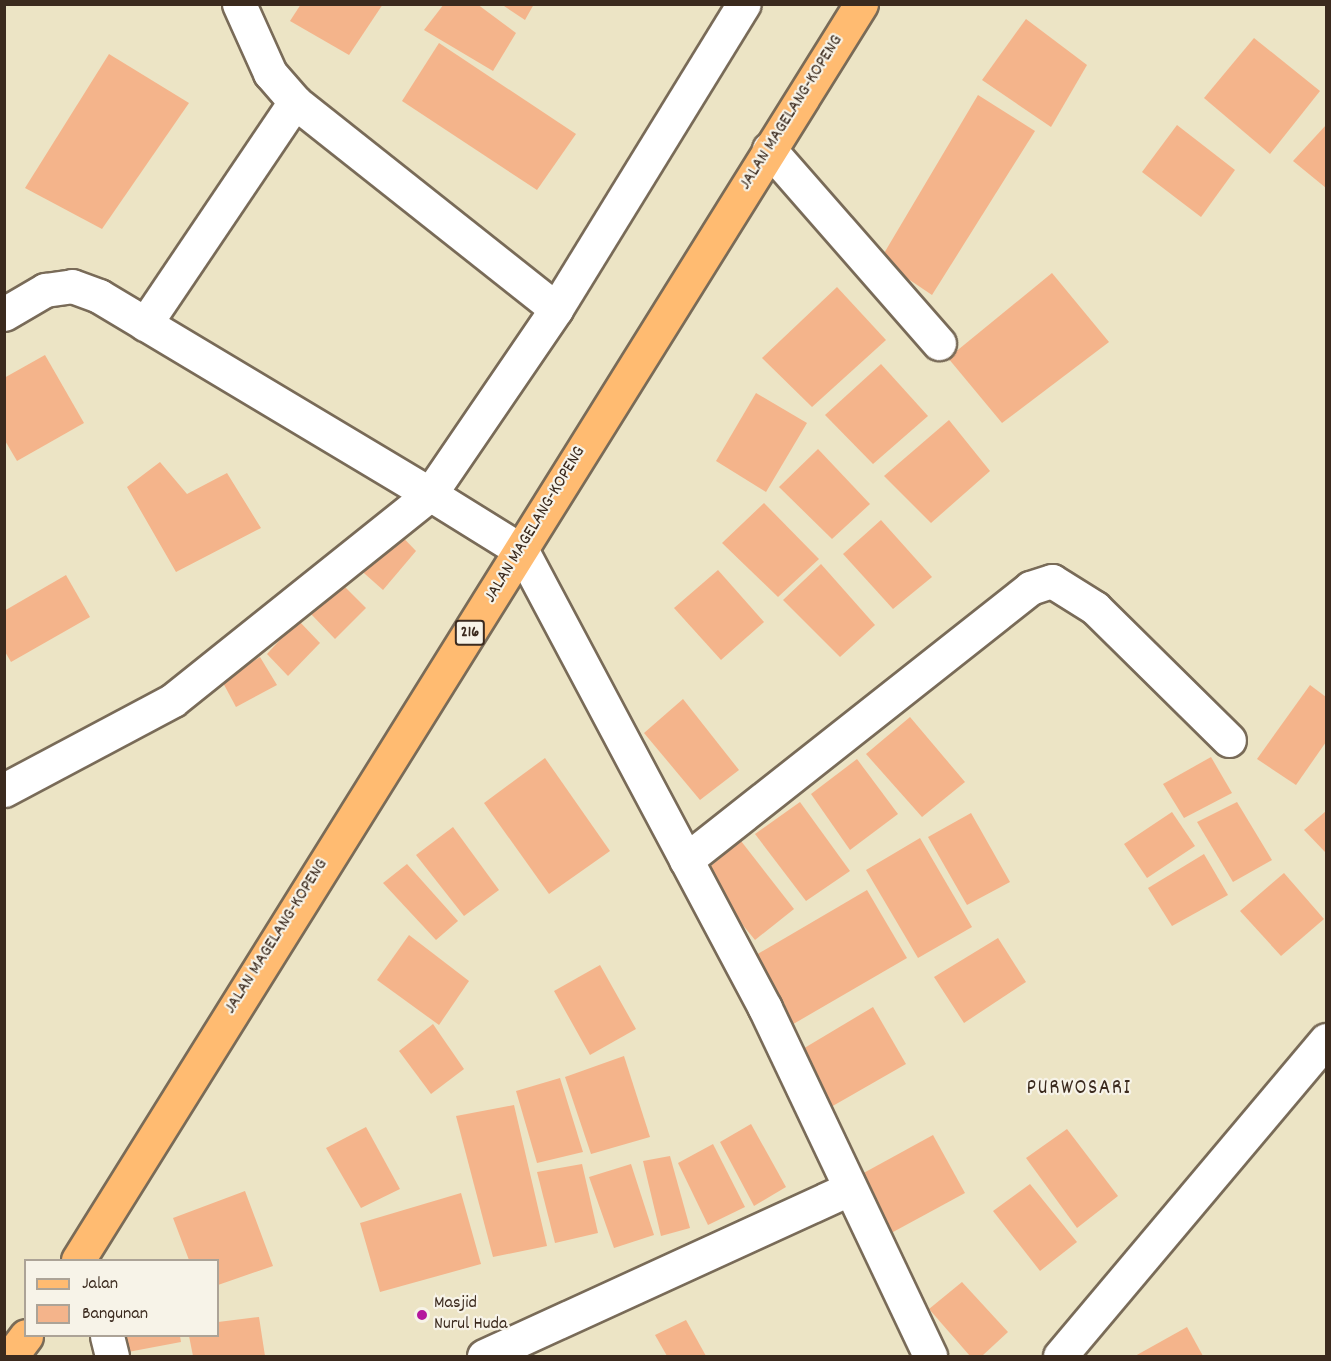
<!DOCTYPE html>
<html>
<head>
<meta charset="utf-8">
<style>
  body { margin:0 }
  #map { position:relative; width:1331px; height:1361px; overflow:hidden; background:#ece4c5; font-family:Dekko,sans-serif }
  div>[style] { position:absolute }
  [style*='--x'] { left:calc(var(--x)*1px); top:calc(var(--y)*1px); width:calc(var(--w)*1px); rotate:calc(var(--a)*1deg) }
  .building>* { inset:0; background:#f4b48b }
  .roads { filter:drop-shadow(2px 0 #796b58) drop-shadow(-2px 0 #796b58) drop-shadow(0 2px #796b58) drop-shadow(0 -2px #796b58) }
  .minor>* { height:33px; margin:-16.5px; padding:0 16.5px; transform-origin:16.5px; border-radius:16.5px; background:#fff }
  .primary>* { height:33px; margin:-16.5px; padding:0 16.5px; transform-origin:16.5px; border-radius:16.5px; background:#ffbb71 }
  .dots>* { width:16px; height:16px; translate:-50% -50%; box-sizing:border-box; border:3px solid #f7f3e8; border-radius:50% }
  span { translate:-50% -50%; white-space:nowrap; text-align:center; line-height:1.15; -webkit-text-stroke:4.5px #f7f3e8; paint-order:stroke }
  .shield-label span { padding:2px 4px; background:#f7f3e8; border:2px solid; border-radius:4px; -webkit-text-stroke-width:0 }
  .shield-label { font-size:16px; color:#3b2a1e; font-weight:700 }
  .street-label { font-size:18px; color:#3b2a1e }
  .poi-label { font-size:18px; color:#3b2a1e }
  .left { translate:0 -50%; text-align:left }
  .quarter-label { font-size:21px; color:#3b2a1e; letter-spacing:1.5px }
  .frame { position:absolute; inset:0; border:6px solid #3b2a1e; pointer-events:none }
  .legend { position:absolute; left:24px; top:1259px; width:195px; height:78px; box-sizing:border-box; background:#f7f3e8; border:2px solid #aca397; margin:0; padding:8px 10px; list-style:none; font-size:18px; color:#3b2a1e }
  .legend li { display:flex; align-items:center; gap:12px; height:30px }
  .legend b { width:30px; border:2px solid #aca397 }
</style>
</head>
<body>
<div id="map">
  <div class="building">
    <i style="clip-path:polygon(301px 4px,383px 4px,349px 55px,290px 21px)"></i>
    <i style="clip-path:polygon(444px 4px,477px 4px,516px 33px,493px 71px,424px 30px)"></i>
    <i style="clip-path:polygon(501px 4px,534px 4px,525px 20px)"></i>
    <i style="clip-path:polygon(1026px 19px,1087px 65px,1051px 127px,982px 80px)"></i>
    <i style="clip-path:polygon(1254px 38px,1320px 91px,1270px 154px,1204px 98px)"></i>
    <i style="clip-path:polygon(439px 43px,576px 134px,537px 190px,402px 101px)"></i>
    <i style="clip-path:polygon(109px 54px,189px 103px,102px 229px,25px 188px)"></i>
    <i style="clip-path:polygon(978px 95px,1035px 131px,932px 295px,880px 260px)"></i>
    <i style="clip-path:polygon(1177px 125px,1235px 170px,1201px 217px,1142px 172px)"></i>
    <i style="clip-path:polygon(1326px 125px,1326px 188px,1293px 161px)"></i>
    <i style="clip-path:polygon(1052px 273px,1109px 342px,1002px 423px,948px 358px)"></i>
    <i style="clip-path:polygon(837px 287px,886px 340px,812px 407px,762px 358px)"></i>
    <i style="clip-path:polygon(45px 355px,84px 423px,17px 461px,4px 439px,4px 378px)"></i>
    <i style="clip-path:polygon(881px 364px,928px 416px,873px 464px,825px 415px)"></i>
    <i style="clip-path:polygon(756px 393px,807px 423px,766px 492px,716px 461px)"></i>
    <i style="clip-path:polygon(949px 420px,990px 471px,931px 523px,884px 476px)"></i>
    <i style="clip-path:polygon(818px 449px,870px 504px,832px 539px,779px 487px)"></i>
    <i style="clip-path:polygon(160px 462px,187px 494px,227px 473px,261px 528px,176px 572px,127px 487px)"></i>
    <i style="clip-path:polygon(764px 503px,819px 559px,778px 597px,722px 543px)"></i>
    <i style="clip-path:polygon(881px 520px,932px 577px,893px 609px,843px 554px)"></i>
    <i style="clip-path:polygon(393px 527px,416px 551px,383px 590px,356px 566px)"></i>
    <i style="clip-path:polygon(821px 564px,875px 625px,840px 657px,783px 600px)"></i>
    <i style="clip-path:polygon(718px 570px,764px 622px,721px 660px,674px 608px)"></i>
    <i style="clip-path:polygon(66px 575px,90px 617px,11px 662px,4px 650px,4px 611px)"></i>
    <i style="clip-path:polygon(342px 584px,366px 608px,335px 639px,310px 613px)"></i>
    <i style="clip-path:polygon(298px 620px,320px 643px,288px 676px,267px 654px)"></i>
    <i style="clip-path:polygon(260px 657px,277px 685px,236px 707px,222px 681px)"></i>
    <i style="clip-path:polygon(1310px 685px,1326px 697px,1326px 742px,1296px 785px,1257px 759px)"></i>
    <i style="clip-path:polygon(683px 699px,739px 770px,700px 800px,644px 733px)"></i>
    <i style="clip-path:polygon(910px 717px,965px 782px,922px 817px,866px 754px)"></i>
    <i style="clip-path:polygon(1211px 757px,1232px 793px,1184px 818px,1163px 784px)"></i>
    <i style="clip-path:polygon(545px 758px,610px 851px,549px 894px,484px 803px)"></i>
    <i style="clip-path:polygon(857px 759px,898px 814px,850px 850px,811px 794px)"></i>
    <i style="clip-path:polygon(800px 802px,850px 871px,806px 901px,755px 834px)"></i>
    <i style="clip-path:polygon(1237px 802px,1272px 860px,1233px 882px,1197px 822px)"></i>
    <i style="clip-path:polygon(1326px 811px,1326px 853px,1304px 830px)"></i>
    <i style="clip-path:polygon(1172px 812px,1195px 846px,1147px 878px,1124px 844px)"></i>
    <i style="clip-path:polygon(971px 813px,1010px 882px,967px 905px,928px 837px)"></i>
    <i style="clip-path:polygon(453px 827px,499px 890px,464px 916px,416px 855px)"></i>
    <i style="clip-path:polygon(920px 838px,972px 927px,918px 958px,866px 870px)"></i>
    <i style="clip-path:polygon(741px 841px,794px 909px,755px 940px,701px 874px)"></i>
    <i style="clip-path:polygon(1204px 854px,1228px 895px,1172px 926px,1148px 888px)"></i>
    <i style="clip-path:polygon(407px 864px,458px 921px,436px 940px,383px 883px)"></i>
    <i style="clip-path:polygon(1284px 873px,1324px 919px,1281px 956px,1240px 911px)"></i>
    <i style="clip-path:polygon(867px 890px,907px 958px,783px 1030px,744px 962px)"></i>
    <i style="clip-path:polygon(409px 935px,469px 981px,439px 1025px,377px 980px)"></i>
    <i style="clip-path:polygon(998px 938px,1026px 982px,964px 1023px,934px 977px)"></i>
    <i style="clip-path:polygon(600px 965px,636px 1029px,590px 1055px,554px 991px)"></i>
    <i style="clip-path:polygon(873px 1007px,906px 1064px,824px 1111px,791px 1056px)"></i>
    <i style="clip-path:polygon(433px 1024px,464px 1069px,431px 1094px,399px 1051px)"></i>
    <i style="clip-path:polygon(624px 1056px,650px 1137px,591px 1154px,565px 1077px)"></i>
    <i style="clip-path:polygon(560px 1078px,583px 1152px,537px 1163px,516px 1091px)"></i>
    <i style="clip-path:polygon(514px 1105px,547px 1246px,493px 1257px,456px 1116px)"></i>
    <i style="clip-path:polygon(751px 1124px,786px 1187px,754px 1206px,720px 1142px)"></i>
    <i style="clip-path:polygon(366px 1127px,400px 1189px,361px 1208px,326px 1148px)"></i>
    <i style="clip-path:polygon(1067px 1129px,1118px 1196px,1077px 1228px,1026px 1158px)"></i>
    <i style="clip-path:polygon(933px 1135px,965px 1193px,882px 1238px,849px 1181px)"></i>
    <i style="clip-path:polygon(713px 1144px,745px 1207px,708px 1225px,678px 1163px)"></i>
    <i style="clip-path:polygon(670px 1156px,690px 1228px,661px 1236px,643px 1161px)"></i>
    <i style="clip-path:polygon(582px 1164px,598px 1233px,555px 1243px,537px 1172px)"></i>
    <i style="clip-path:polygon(631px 1164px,654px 1235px,614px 1248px,589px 1177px)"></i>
    <i style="clip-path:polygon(1030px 1184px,1077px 1242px,1040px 1271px,993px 1211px)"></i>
    <i style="clip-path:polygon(245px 1191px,273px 1266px,218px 1285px,218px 1260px,189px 1260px,173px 1218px)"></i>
    <i style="clip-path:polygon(461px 1193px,481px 1264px,380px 1292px,360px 1223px)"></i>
    <i style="clip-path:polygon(962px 1282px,1008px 1332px,982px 1356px,970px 1356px,929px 1309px)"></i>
    <i style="clip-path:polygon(259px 1317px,265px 1356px,193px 1356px,189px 1336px,218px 1336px,218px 1322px)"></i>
    <i style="clip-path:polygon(686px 1320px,706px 1356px,667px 1356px,655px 1335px)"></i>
    <i style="clip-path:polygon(1187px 1327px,1203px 1356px,1135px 1356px)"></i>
    <i style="clip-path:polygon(109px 1336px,180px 1336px,181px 1342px,112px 1355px)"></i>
  </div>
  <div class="roads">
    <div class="minor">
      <i style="--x:239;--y:4;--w:76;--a:65.8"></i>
      <i style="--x:270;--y:73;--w:38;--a:49"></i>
      <i style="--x:295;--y:102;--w:333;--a:38.4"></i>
      <i style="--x:769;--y:149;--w:258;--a:48.8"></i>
      <i style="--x:4;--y:314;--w:48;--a:-30.3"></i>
      <i style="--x:45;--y:290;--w:27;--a:-8"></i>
      <i style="--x:72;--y:286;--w:29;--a:20"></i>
      <i style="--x:99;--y:296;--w:386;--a:30.9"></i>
      <i style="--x:430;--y:494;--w:224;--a:-55.7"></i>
      <i style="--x:556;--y:309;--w:358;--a:-58.4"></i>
      <i style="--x:145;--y:324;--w:268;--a:-56"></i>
      <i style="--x:4;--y:790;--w:191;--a:-28"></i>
      <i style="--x:173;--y:700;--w:329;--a:-38.7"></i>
      <i style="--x:430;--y:494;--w:108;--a:31.8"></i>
      <i style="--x:522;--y:551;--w:518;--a:62"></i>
      <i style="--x:765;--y:1008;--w:385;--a:64.6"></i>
      <i style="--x:686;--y:860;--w:439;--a:-38.3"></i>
      <i style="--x:1030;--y:588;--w:23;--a:-18"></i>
      <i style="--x:1052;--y:581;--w:51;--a:32.1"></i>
      <i style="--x:1095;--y:608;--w:188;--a:44.6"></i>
      <i style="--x:107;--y:1336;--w:21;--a:76"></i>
      <i style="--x:484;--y:1356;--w:400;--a:-24.6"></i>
      <i style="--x:1060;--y:1356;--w:413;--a:-49.9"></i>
    </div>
    <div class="primary">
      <i style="--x:78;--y:1260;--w:1480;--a:-58.06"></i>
      <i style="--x:11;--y:1356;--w:25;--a:-53"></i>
    </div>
  </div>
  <div class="dots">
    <i style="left:422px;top:1315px;background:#b5179e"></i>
  </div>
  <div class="shield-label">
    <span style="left:470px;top:633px">216</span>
  </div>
  <div class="street-label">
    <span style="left:792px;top:113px;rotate:-58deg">JALAN MAGELANG-KOPENG</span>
    <span style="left:536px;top:525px;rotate:-59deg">JALAN MAGELANG-KOPENG</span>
    <span style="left:277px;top:937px;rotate:-58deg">JALAN MAGELANG-KOPENG</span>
  </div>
  <div class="poi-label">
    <span class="left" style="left:434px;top:1315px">Masjid<br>Nurul Huda</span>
  </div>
  <div class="quarter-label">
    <span style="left:1079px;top:1089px">PURWOSARI</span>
  </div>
  <div class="frame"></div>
  <ul class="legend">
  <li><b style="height:8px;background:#ffbb71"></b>Jalan</li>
  <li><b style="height:16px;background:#f4b48b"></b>Bangunan</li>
  </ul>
</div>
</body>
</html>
